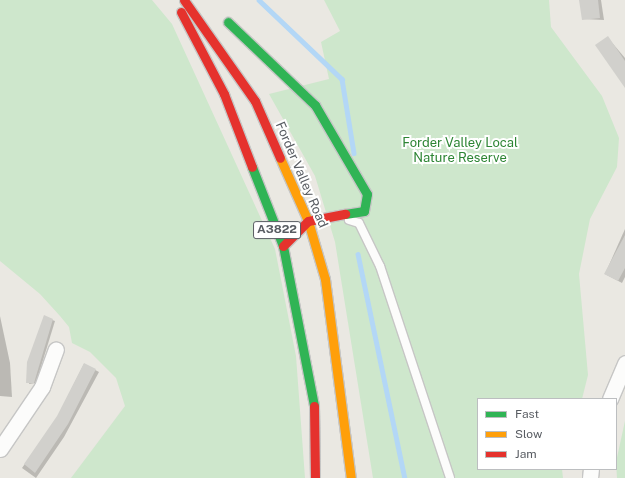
<!DOCTYPE html>
<html>
<head>
<meta charset="utf-8">
<style>
  body { margin:0 }
  #map { position:relative; width:625px; height:478px; overflow:hidden; background:#eae8e2; font-family:"Public Sans",sans-serif }
  div>[style] { position:absolute }
  [style*='--x'] { left:calc(var(--x)*1px); top:calc(var(--y)*1px); width:calc(var(--w)*1px); rotate:calc(var(--a)*1deg) }
  .green>* { inset:0; background:#cee7cc }
  .shadow>* { inset:0; background:#0003 }
  .stream>* { height:4.5px; margin:-2.25px; padding:0 2.25px; transform-origin:2.25px; border-radius:2.25px; background:#b3d7f6 }
  .building>* { inset:0; background:#d1d0cc }
  .roads { filter:drop-shadow(1px 0 #c6c6c5) drop-shadow(-1px 0 #c6c6c5) drop-shadow(0 1px #c6c6c5) drop-shadow(0 -1px #c6c6c5) }
  .lane>* { height:8px; margin:-4px; padding:0 4px; transform-origin:4px; border-radius:4px; background:#fcfcfb }
  .street>* { height:15px; margin:-7.5px; padding:0 7.5px; transform-origin:7.5px; border-radius:7.5px; background:#fcfcfb }
  .fast>* { height:9px; margin:-4.5px; padding:0 4.5px; transform-origin:4.5px; border-radius:4.5px; background:#30b455 }
  .slow>* { height:9px; margin:-4.5px; padding:0 4.5px; transform-origin:4.5px; border-radius:4.5px; background:#ff9f0a }
  .jam>* { height:9px; margin:-4.5px; padding:0 4.5px; transform-origin:4.5px; border-radius:4.5px; background:#e5322d }
  span { translate:-50% -50%; white-space:nowrap; text-align:center; line-height:1.15; -webkit-text-stroke:4px #fff; paint-order:stroke }
  .shield-label span { padding:1px 3px; background:#fff; border:1px solid; border-radius:3px; -webkit-text-stroke-width:0 }
  .shield-label { font-size:12px; color:#585c62; font-weight:700 }
  .park-label { font-size:13px; color:#2d8534 }
  .street-label { font-size:13px; color:#585c62 }
  .legend { position:absolute; left:477px; top:398px; width:140px; height:72px; box-sizing:border-box; background:#fff; border:1px solid #bcbec0; margin:0; padding:5px 7px; list-style:none; font-size:12px; color:#585c62 }
  .legend li { display:flex; align-items:center; gap:8px; height:20px }
  .legend b { width:20px; border:1px solid #bcbec0 }
</style>
</head>
<body>
<div id="map">
  <div class="green">
    <i style="clip-path:polygon(0 0,152px 0,172px 24px,275px 249px,296px 356px,305px 478px,71px 478px,125px 406px,116px 378px,90px 352px,72px 343px,69px 327px,60px 316px,40px 294px,0 261px)"></i>
    <i style="clip-path:polygon(324px 0,549px 0,551px 27px,602px 96px,619px 138px,617px 167px,590px 219px,579px 274px,588px 375px,582px 399px,478px 399px,478px 469px,562px 469px,563px 478px,373px 478px,335px 242px,315px 176px,269px 94px,329px 79px,321px 42px,340px 31px)"></i>
    <i style="clip-path:polygon(625px 421px,625px 478px,617px 478px,616px 462px)"></i>
  </div>
  <div class="shadow">
    <i style="clip-path:polygon(580px 0,601px 0,604px 20px,583px 19px)"></i>
    <i style="clip-path:polygon(608px 38px,625px 58px,625px 85px)"></i>
    <i style="clip-path:polygon(625px 229px,625px 277px,622px 283px,605px 274px)"></i>
    <i style="clip-path:polygon(0 316px,10px 363px,12px 397px,0 396px)"></i>
    <i style="clip-path:polygon(44px 317px,55px 321px,36px 383px,29px 384px)"></i>
    <i style="clip-path:polygon(84px 364px,99px 372px,64px 437px,36px 478px,22px 468px,58px 416px)"></i>
  </div>
  <div class="stream">
    <i style="--x:259;--y:0;--w:115;--a:43.6"></i>
    <i style="--x:342;--y:79;--w:75;--a:80.8"></i>
    <i style="--x:358;--y:254;--w:229;--a:78.2"></i>
  </div>
  <div class="building">
    <i style="clip-path:polygon(579px 0,598px 0,600px 18px,582px 20px)"></i>
    <i style="clip-path:polygon(608px 36px,625px 61px,625px 88px,595px 45px)"></i>
    <i style="clip-path:polygon(625px 235px,625px 268px,618px 281px,604px 274px)"></i>
    <i style="clip-path:polygon(44px 315px,53px 319px,34px 383px,26px 383px,27px 362px)"></i>
    <i style="clip-path:polygon(84px 363px,96px 369px,68px 424px,35px 473px,24px 464px,57px 416px)"></i>
  </div>
  <div class="roads">
    <div class="lane">
      <i style="--x:349;--y:220;--w:10;--a:17"></i>
      <i style="--x:359;--y:223;--w:48;--a:64"></i>
      <i style="--x:380;--y:266;--w:223;--a:71.7"></i>
    </div>
    <div class="street">
      <i style="--x:610;--y:399;--w:39;--a:-67"></i>
      <i style="--x:0;--y:449;--w:75;--a:-55.9"></i>
      <i style="--x:42;--y:387;--w:40;--a:-69.8"></i>
      <i style="--x:590;--y:478;--w:9;--a:-84"></i>
    </div>
    <div class="fast">
      <i style="--x:228;--y:22;--w:120;--a:43.7"></i>
      <i style="--x:315;--y:105;--w:103;--a:59.7"></i>
      <i style="--x:367;--y:194;--w:17;--a:100"></i>
      <i style="--x:364;--y:211;--w:19;--a:171"></i>
      <i style="--x:252;--y:167;--w:85;--a:68.6"></i>
      <i style="--x:283;--y:246;--w:163;--a:79"></i>
    </div>
    <div class="slow">
      <i style="--x:280;--y:158;--w:69;--a:66"></i>
      <i style="--x:308;--y:221;--w:60;--a:73.7"></i>
      <i style="--x:325;--y:279;--w:201;--a:82.6"></i>
    </div>
    <div class="jam">
      <i style="--x:184;--y:0;--w:123;--a:54.9"></i>
      <i style="--x:255;--y:101;--w:62;--a:66.3"></i>
      <i style="--x:181;--y:12;--w:93;--a:62.3"></i>
      <i style="--x:224;--y:94;--w:78;--a:69"></i>
      <i style="--x:283;--y:246;--w:35;--a:-45"></i>
      <i style="--x:308;--y:221;--w:38;--a:-11"></i>
      <i style="--x:314;--y:406;--w:72;--a:89.2"></i>
    </div>
  </div>
  <div class="shield-label">
    <span style="left:277px;top:230px">A3822</span>
  </div>
  <div class="park-label">
    <span style="left:460px;top:151px">Forder Valley Local<br>Nature Reserve</span>
  </div>
  <div class="street-label">
    <span style="left:301px;top:175px;rotate:67deg">Forder Valley Road</span>
  </div>
  <ul class="legend">
  <li><b style="height:5px;background:#30b455"></b>Fast</li>
  <li><b style="height:5px;background:#ff9f0a"></b>Slow</li>
  <li><b style="height:5px;background:#e5322d"></b>Jam</li>
  </ul>
</div>
</body>
</html>
